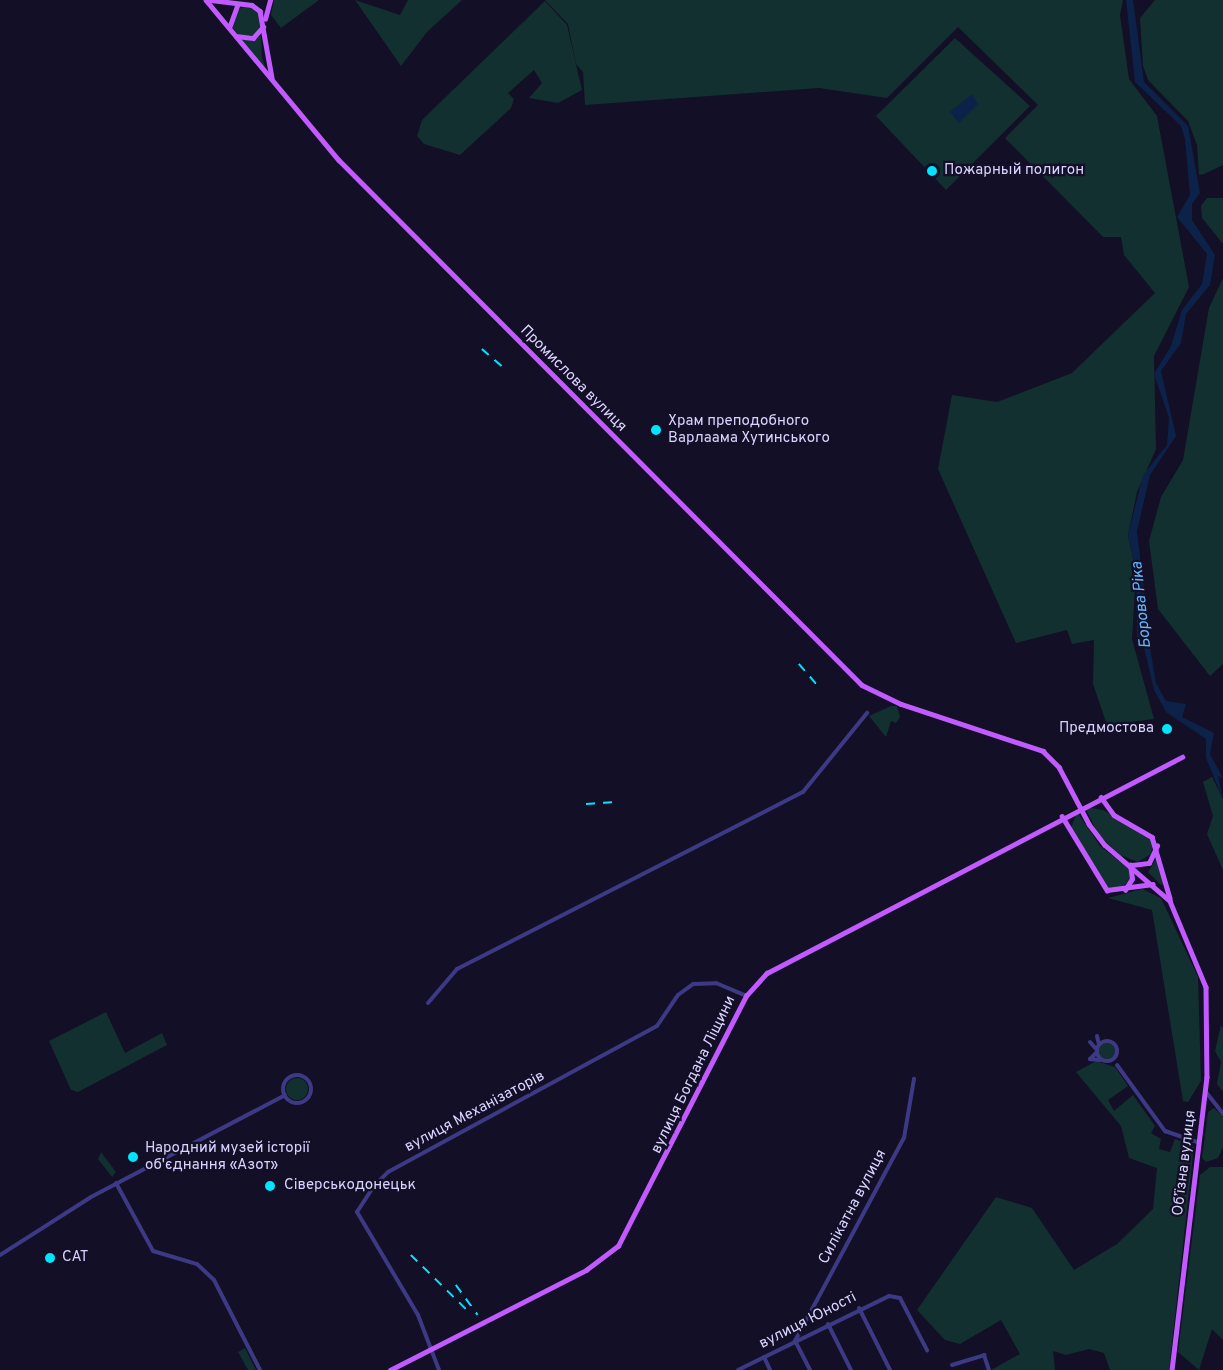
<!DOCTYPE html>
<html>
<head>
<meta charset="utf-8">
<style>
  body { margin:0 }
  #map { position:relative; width:1223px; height:1370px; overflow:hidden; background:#130f26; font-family:Overpass,sans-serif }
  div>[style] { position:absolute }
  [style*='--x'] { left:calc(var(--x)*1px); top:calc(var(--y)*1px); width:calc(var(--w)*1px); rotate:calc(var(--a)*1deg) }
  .green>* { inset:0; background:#12302f }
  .round { border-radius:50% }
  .water>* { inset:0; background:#0c2248 }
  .minor>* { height:4px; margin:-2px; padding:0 2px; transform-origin:2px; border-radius:2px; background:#3d3a85 }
  .minor>.ring { margin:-2px; padding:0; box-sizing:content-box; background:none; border:4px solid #3d3a85; border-radius:50% }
  .major>* { height:4.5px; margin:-2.25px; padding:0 2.25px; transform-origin:2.25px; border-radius:2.25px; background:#c25bff }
  .rail>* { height:1.5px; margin-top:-0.75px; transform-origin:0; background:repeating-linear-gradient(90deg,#00e5ff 0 9px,transparent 0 17px) }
  .major-bridge>* { height:4.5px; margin:-2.25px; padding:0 2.25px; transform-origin:2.25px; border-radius:2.25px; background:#c25bff }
  .dots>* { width:16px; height:16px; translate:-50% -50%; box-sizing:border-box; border:3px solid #130f26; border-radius:50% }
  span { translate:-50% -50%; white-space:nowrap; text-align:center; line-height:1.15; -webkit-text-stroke:4.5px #130f26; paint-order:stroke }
  .poi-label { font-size:15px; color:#d9d4ff }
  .left { translate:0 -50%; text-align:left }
  .right { translate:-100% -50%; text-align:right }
  .street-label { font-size:15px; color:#d9d4ff }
  .water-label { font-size:16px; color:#62b6ff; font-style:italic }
</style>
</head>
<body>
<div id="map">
  <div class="green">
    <i style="clip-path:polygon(274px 0,319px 0,281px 28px,271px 15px)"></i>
    <i style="clip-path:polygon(355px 0,400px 15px,408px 0,462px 0,427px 32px,401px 66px)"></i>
    <i style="clip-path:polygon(545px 0,1123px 0,1120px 15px,1129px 79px,1157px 116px,1189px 287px,1154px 356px,1156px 449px,1137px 492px,1128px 535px,1136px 572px,1132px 639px,1154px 719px,1107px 725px,1093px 684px,1094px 640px,1072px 644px,1067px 630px,1016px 643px,938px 469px,952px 395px,997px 402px,1072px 373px,1155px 293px,1124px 255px,1121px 237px,1103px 237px,1005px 138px,1038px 105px,958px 27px,887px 98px,819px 88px,585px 105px,583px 72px,576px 64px,568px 24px)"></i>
    <i style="clip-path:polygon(1155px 0,1223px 0,1223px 165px,1204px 174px,1199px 175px,1197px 145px,1188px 121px,1148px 80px,1143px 66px,1140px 18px)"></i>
    <i style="clip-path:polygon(545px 1px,567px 25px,582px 90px,558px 103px,529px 98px,542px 83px,534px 70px,508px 93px,514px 99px,511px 108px,460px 155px,424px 144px,417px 136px,422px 120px)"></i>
    <i class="round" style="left:232px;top:7px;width:30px;height:30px"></i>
    <i style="clip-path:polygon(261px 36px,262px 57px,267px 72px,240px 41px)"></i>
    <i style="clip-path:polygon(955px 38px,1030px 106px,946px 190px,876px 116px)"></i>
    <i style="clip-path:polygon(1207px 198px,1223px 198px,1223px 244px,1202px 218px,1201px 206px)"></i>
    <i style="clip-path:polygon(1223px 278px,1223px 664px,1210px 676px,1158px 609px,1149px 541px,1161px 497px,1183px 460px,1209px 308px)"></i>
    <i style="clip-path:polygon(891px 706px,897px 706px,900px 717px,896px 723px,891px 721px,886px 737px,869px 716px)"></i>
    <i style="clip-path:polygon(1212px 777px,1223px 799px,1223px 870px,1207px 834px,1213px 816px,1203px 782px)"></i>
    <i style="clip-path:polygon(1085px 807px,1103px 810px,1143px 833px,1153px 842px,1151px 854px,1138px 862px,1120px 855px,1098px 834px)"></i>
    <i style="clip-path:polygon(1077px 812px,1100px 846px,1128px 868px,1130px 878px,1121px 890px,1109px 890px,1071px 828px)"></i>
    <i style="clip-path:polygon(1158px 856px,1164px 884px,1161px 885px,1148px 872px)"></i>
    <i style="clip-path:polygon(1142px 889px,1161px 898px,1198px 977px,1201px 1081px,1188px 1102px,1183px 1101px,1152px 910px,1108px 898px)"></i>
    <i style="clip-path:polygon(106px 1012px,125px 1053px,162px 1033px,167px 1045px,78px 1092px,71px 1090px,49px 1041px)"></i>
    <i style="clip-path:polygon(1221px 1025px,1223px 1028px,1223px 1092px,1217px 1084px,1221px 1062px,1215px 1051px)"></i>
    <i class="round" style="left:1099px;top:1043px;width:16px;height:16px"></i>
    <i style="clip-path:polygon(1096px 1061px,1115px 1067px,1128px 1086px,1108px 1100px,1114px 1111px,1133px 1095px,1155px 1126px,1151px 1133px,1161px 1139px,1159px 1149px,1170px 1152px,1175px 1139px,1194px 1146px,1169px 1370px,1110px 1370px,1104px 1353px,1089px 1349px,1066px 1355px,1053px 1351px,1055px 1370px,991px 1370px,1020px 1354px,1001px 1320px,960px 1344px,945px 1340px,917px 1310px,996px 1197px,1032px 1208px,1074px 1270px,1117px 1244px,1153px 1209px,1157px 1168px,1129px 1158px,1121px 1126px,1076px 1072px)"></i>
    <i class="round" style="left:286px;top:1078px;width:22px;height:22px"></i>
    <i style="clip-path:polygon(1214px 1108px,1223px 1117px,1223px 1147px,1218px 1158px,1206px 1162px,1202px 1158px,1208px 1112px)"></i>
    <i style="clip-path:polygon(101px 1152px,116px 1172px,112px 1177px,98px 1159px)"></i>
    <i style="clip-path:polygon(1210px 1167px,1223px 1167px,1223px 1340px,1212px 1329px,1199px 1370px,1178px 1352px,1200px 1175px)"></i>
    <i style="clip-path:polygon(245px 1348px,256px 1370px,248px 1370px,238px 1352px)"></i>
  </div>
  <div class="water">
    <i style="clip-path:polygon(1126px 0,1133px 0,1144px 82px,1188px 126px,1200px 193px,1192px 204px,1192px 220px,1215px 255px,1210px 285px,1186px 314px,1181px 343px,1161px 371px,1176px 436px,1150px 475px,1137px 531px,1149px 633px,1137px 639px,1136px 572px,1128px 535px,1143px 475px,1167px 445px,1169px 418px,1154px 374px,1171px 346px,1182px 310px,1202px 284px,1207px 254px,1177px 217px,1190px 195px,1185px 139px,1181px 126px,1135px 82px)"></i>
    <i style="clip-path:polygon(972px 94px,978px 104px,959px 123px,950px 112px)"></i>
    <i style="clip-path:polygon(1148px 636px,1156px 683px,1166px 701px,1186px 704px,1182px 717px,1214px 733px,1210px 754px,1223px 778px,1218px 776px,1223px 799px,1206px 758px,1206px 739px,1166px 712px,1154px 690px,1142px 639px)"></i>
  </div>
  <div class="minor">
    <i style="--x:428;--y:1003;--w:45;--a:-49.5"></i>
    <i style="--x:457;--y:969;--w:389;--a:-27.1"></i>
    <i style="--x:803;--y:792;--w:102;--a:-51"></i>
    <i style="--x:1097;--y:1036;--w:9;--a:77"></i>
    <i class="ring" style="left:1097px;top:1041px;width:16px;height:16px"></i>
    <i style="--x:1090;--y:1042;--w:11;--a:49"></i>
    <i style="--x:1097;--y:1052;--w:10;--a:135"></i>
    <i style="--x:1090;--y:1059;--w:10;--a:6"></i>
    <i style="--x:1117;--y:1065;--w:82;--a:54"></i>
    <i style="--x:1165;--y:1131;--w:36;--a:19"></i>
    <i class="ring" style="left:283px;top:1075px;width:24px;height:24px"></i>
    <i style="--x:1206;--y:1092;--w:28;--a:52"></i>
    <i style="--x:116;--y:1183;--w:77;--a:61.4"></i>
    <i style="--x:153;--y:1251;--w:46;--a:16.5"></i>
    <i style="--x:197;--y:1264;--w:23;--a:43"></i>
    <i style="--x:214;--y:1280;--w:101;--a:62.9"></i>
    <i style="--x:0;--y:1255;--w:108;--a:-32.5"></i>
    <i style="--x:91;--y:1197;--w:219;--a:-27.7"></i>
    <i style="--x:859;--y:1308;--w:69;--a:63.4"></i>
    <i style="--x:828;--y:1324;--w:51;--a:63.4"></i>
    <i style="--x:764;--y:1357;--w:14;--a:65"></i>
    <i style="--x:952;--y:1365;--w:34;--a:-17"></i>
    <i style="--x:984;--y:1355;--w:16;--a:72"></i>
    <i style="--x:439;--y:1370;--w:59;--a:-110.9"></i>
    <i style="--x:418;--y:1315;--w:120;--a:-120.6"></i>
    <i style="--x:357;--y:1212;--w:30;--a:-57"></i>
    <i style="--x:373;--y:1187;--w:21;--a:-45"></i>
    <i style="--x:388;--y:1172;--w:306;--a:-28.5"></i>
    <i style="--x:657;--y:1026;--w:37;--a:-56"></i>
    <i style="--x:678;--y:995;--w:19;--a:-36"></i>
    <i style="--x:693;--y:984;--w:23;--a:-2"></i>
    <i style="--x:716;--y:983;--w:33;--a:23"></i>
    <i style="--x:738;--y:1370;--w:168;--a:-26.1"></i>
    <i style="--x:889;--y:1296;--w:11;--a:10"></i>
    <i style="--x:900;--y:1298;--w:59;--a:62.6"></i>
    <i style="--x:810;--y:1370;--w:33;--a:-117"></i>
    <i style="--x:795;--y:1341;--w:230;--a:-61.8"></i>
    <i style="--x:904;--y:1138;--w:60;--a:-80.4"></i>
  </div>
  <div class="major">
    <i style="--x:206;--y:0;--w:208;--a:50.3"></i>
    <i style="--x:339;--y:160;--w:741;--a:45.11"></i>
    <i style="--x:862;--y:685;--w:43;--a:26"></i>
    <i style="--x:901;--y:704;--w:150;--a:18.3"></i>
    <i style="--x:1043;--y:751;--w:23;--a:45"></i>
    <i style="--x:211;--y:0;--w:41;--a:7"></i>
    <i style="--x:252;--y:5;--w:10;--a:37"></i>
    <i style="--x:260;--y:11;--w:68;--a:79.8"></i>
    <i style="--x:265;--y:19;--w:20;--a:-75"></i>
    <i style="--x:229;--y:28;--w:23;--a:-70"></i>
    <i style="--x:236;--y:36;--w:17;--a:7"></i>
    <i style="--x:253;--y:38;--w:15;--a:-48"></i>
    <i style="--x:1101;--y:797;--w:22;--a:54"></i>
    <i style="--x:1114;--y:815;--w:44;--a:30.1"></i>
    <i style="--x:1152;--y:837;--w:64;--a:73.6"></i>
    <i style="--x:1062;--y:816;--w:87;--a:58.7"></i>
    <i style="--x:1107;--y:890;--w:46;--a:-7.4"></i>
    <i style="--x:1089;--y:824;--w:26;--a:53"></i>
    <i style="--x:1105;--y:845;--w:86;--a:40.7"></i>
    <i style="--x:1170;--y:901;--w:93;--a:67.3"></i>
    <i style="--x:1206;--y:987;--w:90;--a:89.4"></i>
    <i style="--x:1207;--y:1077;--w:295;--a:96.8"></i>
    <i style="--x:1132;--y:865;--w:17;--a:-7"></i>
    <i style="--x:1149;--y:863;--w:19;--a:-65"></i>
    <i style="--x:1125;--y:890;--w:13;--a:-58"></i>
    <i style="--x:1132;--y:879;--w:14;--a:-98"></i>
    <i style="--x:390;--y:1370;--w:220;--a:-27"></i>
    <i style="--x:586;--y:1270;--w:40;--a:-37"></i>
    <i style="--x:618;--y:1246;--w:281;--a:-62.9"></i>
    <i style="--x:746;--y:996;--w:31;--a:-48"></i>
    <i style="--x:767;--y:973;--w:468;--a:-27.5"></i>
  </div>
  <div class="rail">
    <i style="--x:482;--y:349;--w:28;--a:41"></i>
    <i style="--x:799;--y:664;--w:28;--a:49"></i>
    <i style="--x:586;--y:804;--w:29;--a:-4"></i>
    <i style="--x:411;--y:1255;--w:78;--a:44.5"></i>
    <i style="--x:456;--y:1285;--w:37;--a:54"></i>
  </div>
  <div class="major-bridge">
    <i style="--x:1059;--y:767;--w:64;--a:62.2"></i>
  </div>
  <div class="dots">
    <i style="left:932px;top:171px;background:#00e5ff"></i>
    <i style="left:656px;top:430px;background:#00e5ff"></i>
    <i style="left:1167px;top:729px;background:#00e5ff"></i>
    <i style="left:133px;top:1157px;background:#00e5ff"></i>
    <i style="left:270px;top:1186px;background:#00e5ff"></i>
    <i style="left:50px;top:1258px;background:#00e5ff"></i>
  </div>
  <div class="poi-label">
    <span class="left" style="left:944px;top:171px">Пожарный полигон</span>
    <span class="left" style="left:668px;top:430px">Храм преподобного<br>Варлаама Хутинського</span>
    <span class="right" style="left:1154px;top:729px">Предмостова</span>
    <span class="left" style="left:145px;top:1157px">Народний музей історії<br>об'єднання «Азот»</span>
    <span class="left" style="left:284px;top:1186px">Сіверськодонецьк</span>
    <span class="left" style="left:62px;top:1258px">CAT</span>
  </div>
  <div class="street-label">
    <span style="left:573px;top:379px;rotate:45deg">Промислова вулиця</span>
    <span style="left:694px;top:1075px;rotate:-64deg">вулиця Богдана Ліщини</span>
    <span style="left:475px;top:1112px;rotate:-28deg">вулиця Механізаторів</span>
    <span style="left:1185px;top:1163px;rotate:-83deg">Об’їзна вулиця</span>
    <span style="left:853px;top:1207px;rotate:-62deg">Силікатна вулиця</span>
    <span style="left:808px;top:1321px;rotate:-27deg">вулиця Юності</span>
  </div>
  <div class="water-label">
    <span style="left:1142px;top:605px;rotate:-96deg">Борова Ріка</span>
  </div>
</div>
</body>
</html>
